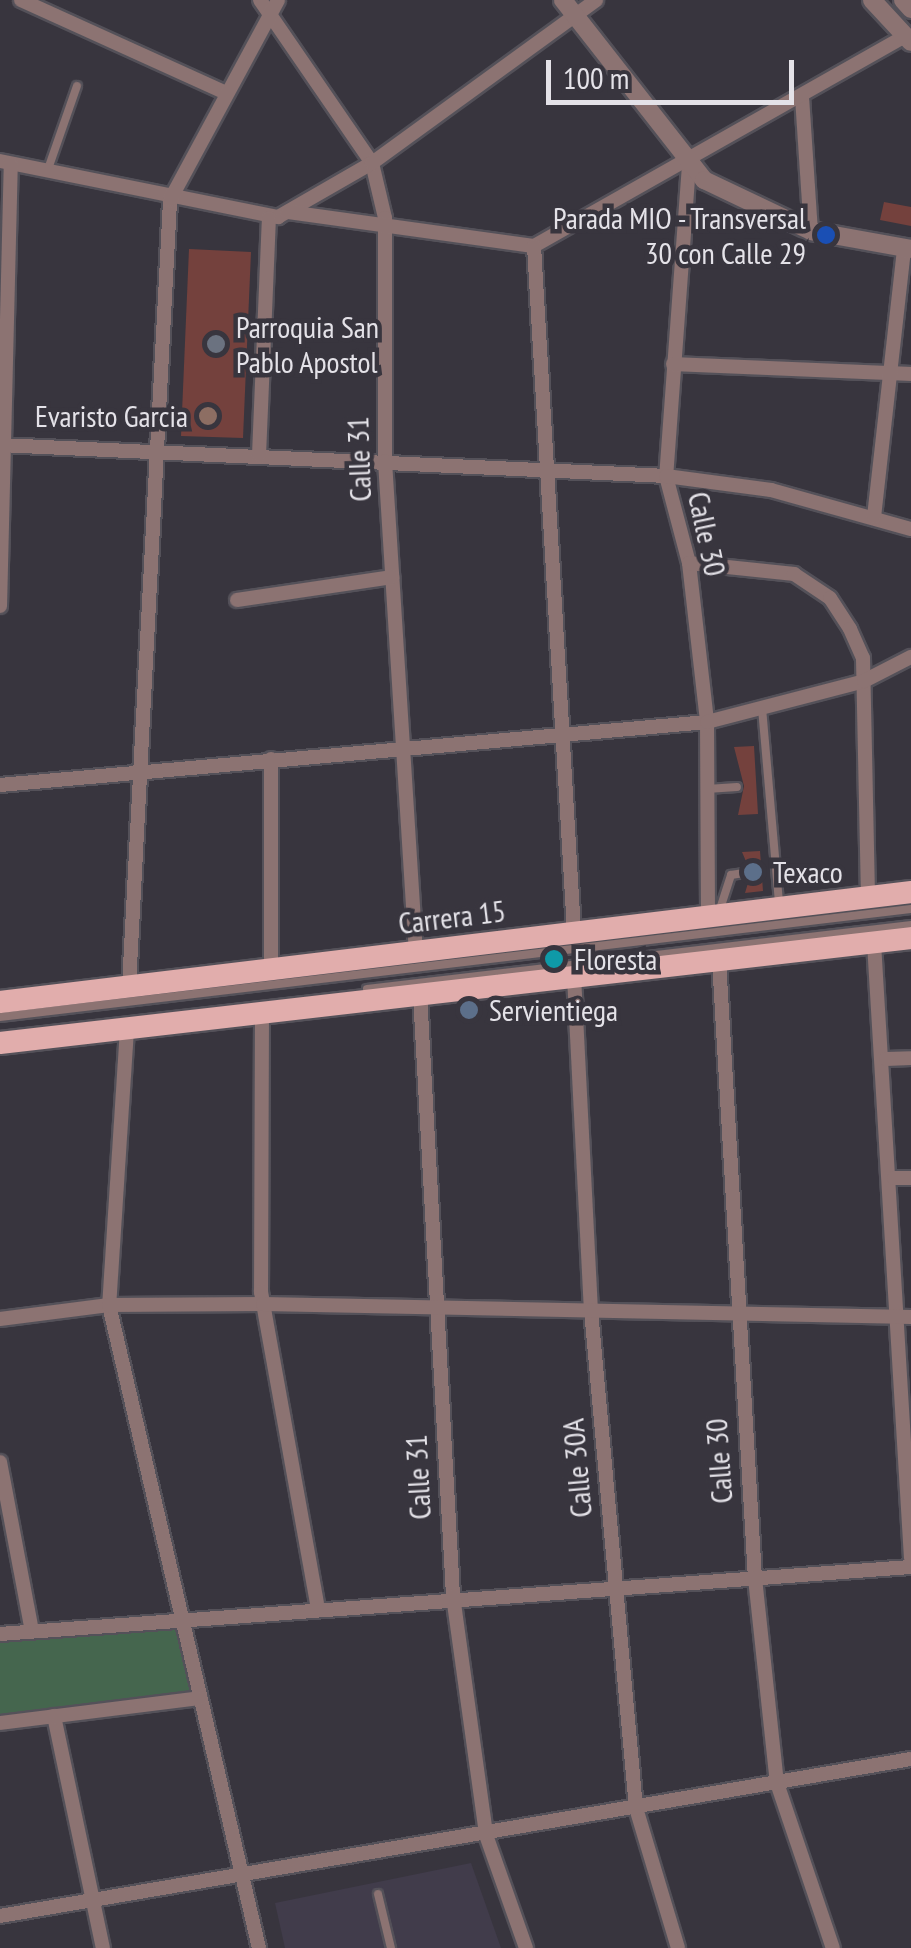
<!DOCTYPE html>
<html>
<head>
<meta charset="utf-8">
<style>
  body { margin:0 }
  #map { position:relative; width:911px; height:1948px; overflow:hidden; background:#38353e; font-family:"PT Sans Narrow",sans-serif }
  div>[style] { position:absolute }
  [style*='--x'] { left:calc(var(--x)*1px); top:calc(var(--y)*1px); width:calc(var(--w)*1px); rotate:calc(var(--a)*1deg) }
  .built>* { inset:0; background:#413c4b }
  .green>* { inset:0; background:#45664e }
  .building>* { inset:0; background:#74413d }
  .roads { filter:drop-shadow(2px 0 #545159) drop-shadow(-2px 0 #545159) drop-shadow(0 2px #545159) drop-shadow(0 -2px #545159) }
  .service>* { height:8px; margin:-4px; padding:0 4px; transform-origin:4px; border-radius:4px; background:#8c7372 }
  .minor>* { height:14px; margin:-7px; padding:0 7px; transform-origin:7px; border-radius:7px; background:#8c7372 }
  .tertiary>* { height:18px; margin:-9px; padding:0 9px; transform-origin:9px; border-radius:9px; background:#8c7372 }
  .primary>* { height:22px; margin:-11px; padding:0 11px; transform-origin:11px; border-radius:11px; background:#e1adac }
  .dots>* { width:28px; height:28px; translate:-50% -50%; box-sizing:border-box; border:5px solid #38353e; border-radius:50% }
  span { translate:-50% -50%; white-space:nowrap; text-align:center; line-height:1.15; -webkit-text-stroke:9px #38353e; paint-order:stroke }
  .poi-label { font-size:30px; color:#e4e2e8 }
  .right { translate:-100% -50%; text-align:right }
  .left { translate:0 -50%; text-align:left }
  .street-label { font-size:30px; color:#e4e2e8 }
  .scale { position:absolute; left:546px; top:60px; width:248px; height:45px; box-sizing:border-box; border:5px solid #e4e2e8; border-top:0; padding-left:12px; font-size:30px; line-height:35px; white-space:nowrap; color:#e4e2e8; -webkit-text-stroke:8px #38353e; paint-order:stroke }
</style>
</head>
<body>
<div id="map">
  <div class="built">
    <i style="clip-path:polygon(471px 1863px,501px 1948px,285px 1948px,275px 1903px)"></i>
  </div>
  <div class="green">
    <i style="clip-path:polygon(182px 1617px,200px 1698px,0 1723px,0 1634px)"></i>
  </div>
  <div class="building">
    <i style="clip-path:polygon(884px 202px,911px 207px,911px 226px,880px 220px)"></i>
    <i style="clip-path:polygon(189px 249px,251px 252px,243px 438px,181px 436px)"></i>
    <i style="clip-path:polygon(754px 746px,758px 814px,738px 815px,744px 786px,734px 747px)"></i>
    <i style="clip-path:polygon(760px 851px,763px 891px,745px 893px,751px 873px,742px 852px)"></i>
  </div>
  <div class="roads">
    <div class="service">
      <i style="--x:47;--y:172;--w:91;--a:-70.8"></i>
      <i style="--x:762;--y:708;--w:196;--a:85"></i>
      <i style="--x:707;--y:789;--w:30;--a:-4"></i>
      <i style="--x:719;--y:912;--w:39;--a:-72"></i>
      <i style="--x:731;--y:875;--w:13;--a:-9"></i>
      <i style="--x:367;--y:989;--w:548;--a:-6.71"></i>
      <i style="--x:0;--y:1017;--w:917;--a:-6.76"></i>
      <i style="--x:378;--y:1894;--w:56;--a:76.5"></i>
    </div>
    <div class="minor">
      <i style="--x:21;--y:0;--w:221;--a:24.4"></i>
      <i style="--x:260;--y:0;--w:198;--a:55.5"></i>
      <i style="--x:372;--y:163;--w:57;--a:76.7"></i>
      <i style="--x:385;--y:218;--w:243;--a:90"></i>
      <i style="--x:385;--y:461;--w:492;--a:86.4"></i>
      <i style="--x:802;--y:97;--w:134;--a:86.2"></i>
      <i style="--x:0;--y:161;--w:284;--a:11.4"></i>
      <i style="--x:278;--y:217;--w:108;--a:-29.9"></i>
      <i style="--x:372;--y:163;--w:277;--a:-36"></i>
      <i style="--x:689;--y:165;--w:312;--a:94.2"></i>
      <i style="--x:666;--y:476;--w:90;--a:75.2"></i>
      <i style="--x:689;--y:563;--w:160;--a:83.5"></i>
      <i style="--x:707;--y:722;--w:194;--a:89.7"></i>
      <i style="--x:288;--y:212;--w:248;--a:7.9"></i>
      <i style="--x:534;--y:246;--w:426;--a:-29.5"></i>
      <i style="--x:534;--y:246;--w:687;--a:86.66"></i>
      <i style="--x:673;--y:364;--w:238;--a:2.4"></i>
      <i style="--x:0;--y:445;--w:667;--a:2.66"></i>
      <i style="--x:666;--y:476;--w:106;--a:7.6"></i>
      <i style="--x:771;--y:490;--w:145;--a:15.6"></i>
      <i style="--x:259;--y:455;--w:237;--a:-87.6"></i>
      <i style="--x:874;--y:517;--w:271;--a:-83.6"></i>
      <i style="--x:689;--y:563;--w:106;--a:6"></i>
      <i style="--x:794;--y:574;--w:43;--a:33.7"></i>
      <i style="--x:830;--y:598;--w:37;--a:57"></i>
      <i style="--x:850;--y:629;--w:32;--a:66"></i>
      <i style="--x:863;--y:658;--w:239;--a:88.8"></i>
      <i style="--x:237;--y:600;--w:157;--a:-8.4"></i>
      <i style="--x:0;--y:606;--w:442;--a:-88.6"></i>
      <i style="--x:271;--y:759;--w:210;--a:90"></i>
      <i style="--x:0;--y:785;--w:710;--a:-5.09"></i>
      <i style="--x:707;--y:722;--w:162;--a:-14.6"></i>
      <i style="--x:864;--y:681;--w:53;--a:-27.1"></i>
      <i style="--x:874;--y:943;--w:616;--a:86.56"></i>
      <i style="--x:719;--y:960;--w:619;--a:86.67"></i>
      <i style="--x:755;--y:1578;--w:206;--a:83.9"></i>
      <i style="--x:777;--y:1783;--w:174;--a:71.3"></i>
      <i style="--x:574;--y:976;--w:334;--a:87.1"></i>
      <i style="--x:591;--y:1310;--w:500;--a:84.84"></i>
      <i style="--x:636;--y:1808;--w:146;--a:73.3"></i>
      <i style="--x:129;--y:986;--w:787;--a:-87.01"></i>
      <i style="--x:170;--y:200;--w:227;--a:-61.6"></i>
      <i style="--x:420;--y:994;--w:603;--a:86.86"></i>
      <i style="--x:453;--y:1596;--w:241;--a:82.1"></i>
      <i style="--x:486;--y:1835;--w:120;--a:70.5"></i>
      <i style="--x:262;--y:1012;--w:280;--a:90.2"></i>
      <i style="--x:261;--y:1292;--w:316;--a:79.8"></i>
      <i style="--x:127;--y:1029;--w:277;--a:93.7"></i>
      <i style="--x:109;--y:1305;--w:660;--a:76.87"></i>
      <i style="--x:886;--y:1059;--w:25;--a:-2"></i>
      <i style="--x:894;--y:1178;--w:17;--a:0"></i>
      <i style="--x:0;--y:1319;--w:110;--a:-7.3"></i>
      <i style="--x:109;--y:1305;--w:154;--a:-0.4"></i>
      <i style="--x:263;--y:1304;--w:648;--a:1.15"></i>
      <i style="--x:0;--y:1462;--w:172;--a:79.3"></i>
      <i style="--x:0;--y:1634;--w:913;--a:-4.21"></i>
      <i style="--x:54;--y:1716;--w:237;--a:78.1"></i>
      <i style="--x:0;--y:1723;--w:202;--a:-7.1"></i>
      <i style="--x:0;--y:1916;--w:924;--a:-9.78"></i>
    </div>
    <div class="tertiary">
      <i style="--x:563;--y:0;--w:229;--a:51.9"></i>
      <i style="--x:704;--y:180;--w:119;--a:25.5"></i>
      <i style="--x:811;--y:231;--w:102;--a:10.2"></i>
      <i style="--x:872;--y:0;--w:57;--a:47.1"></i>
      <i style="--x:903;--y:0;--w:12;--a:48"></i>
    </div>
    <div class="primary">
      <i style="--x:0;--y:1002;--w:918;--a:-6.88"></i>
      <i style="--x:0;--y:1043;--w:917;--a:-6.57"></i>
    </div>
  </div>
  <div class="dots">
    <i style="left:826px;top:235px;background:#1a4fb4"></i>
    <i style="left:216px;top:344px;background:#6b7280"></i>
    <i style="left:208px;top:416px;background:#8d6e63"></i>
    <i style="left:753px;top:872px;background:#5c6f8a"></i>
    <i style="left:554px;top:959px;background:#0f9aa8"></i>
    <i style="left:469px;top:1010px;background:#5c6f8a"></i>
  </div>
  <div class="poi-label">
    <span class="right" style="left:806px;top:235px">Parada MIO - Transversal<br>30 con Calle 29</span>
    <span class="left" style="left:236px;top:344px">Parroquia San<br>Pablo Apostol</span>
    <span class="right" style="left:188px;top:416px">Evaristo Garcia</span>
    <span class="left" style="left:773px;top:872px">Texaco</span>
    <span class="left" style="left:574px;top:959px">Floresta</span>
    <span class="left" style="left:489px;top:1010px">Servientiega</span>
  </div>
  <div class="street-label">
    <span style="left:359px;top:459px;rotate:-92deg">Calle 31</span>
    <span style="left:707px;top:534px;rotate:78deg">Calle 30</span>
    <span style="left:452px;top:917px;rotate:-7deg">Carrera 15</span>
    <span style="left:719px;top:1461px;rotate:-94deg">Calle 30</span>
    <span style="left:577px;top:1468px;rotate:-95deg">Calle 30A</span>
    <span style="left:418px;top:1477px;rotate:-93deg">Calle 31</span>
  </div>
  <div class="scale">100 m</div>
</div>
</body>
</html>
